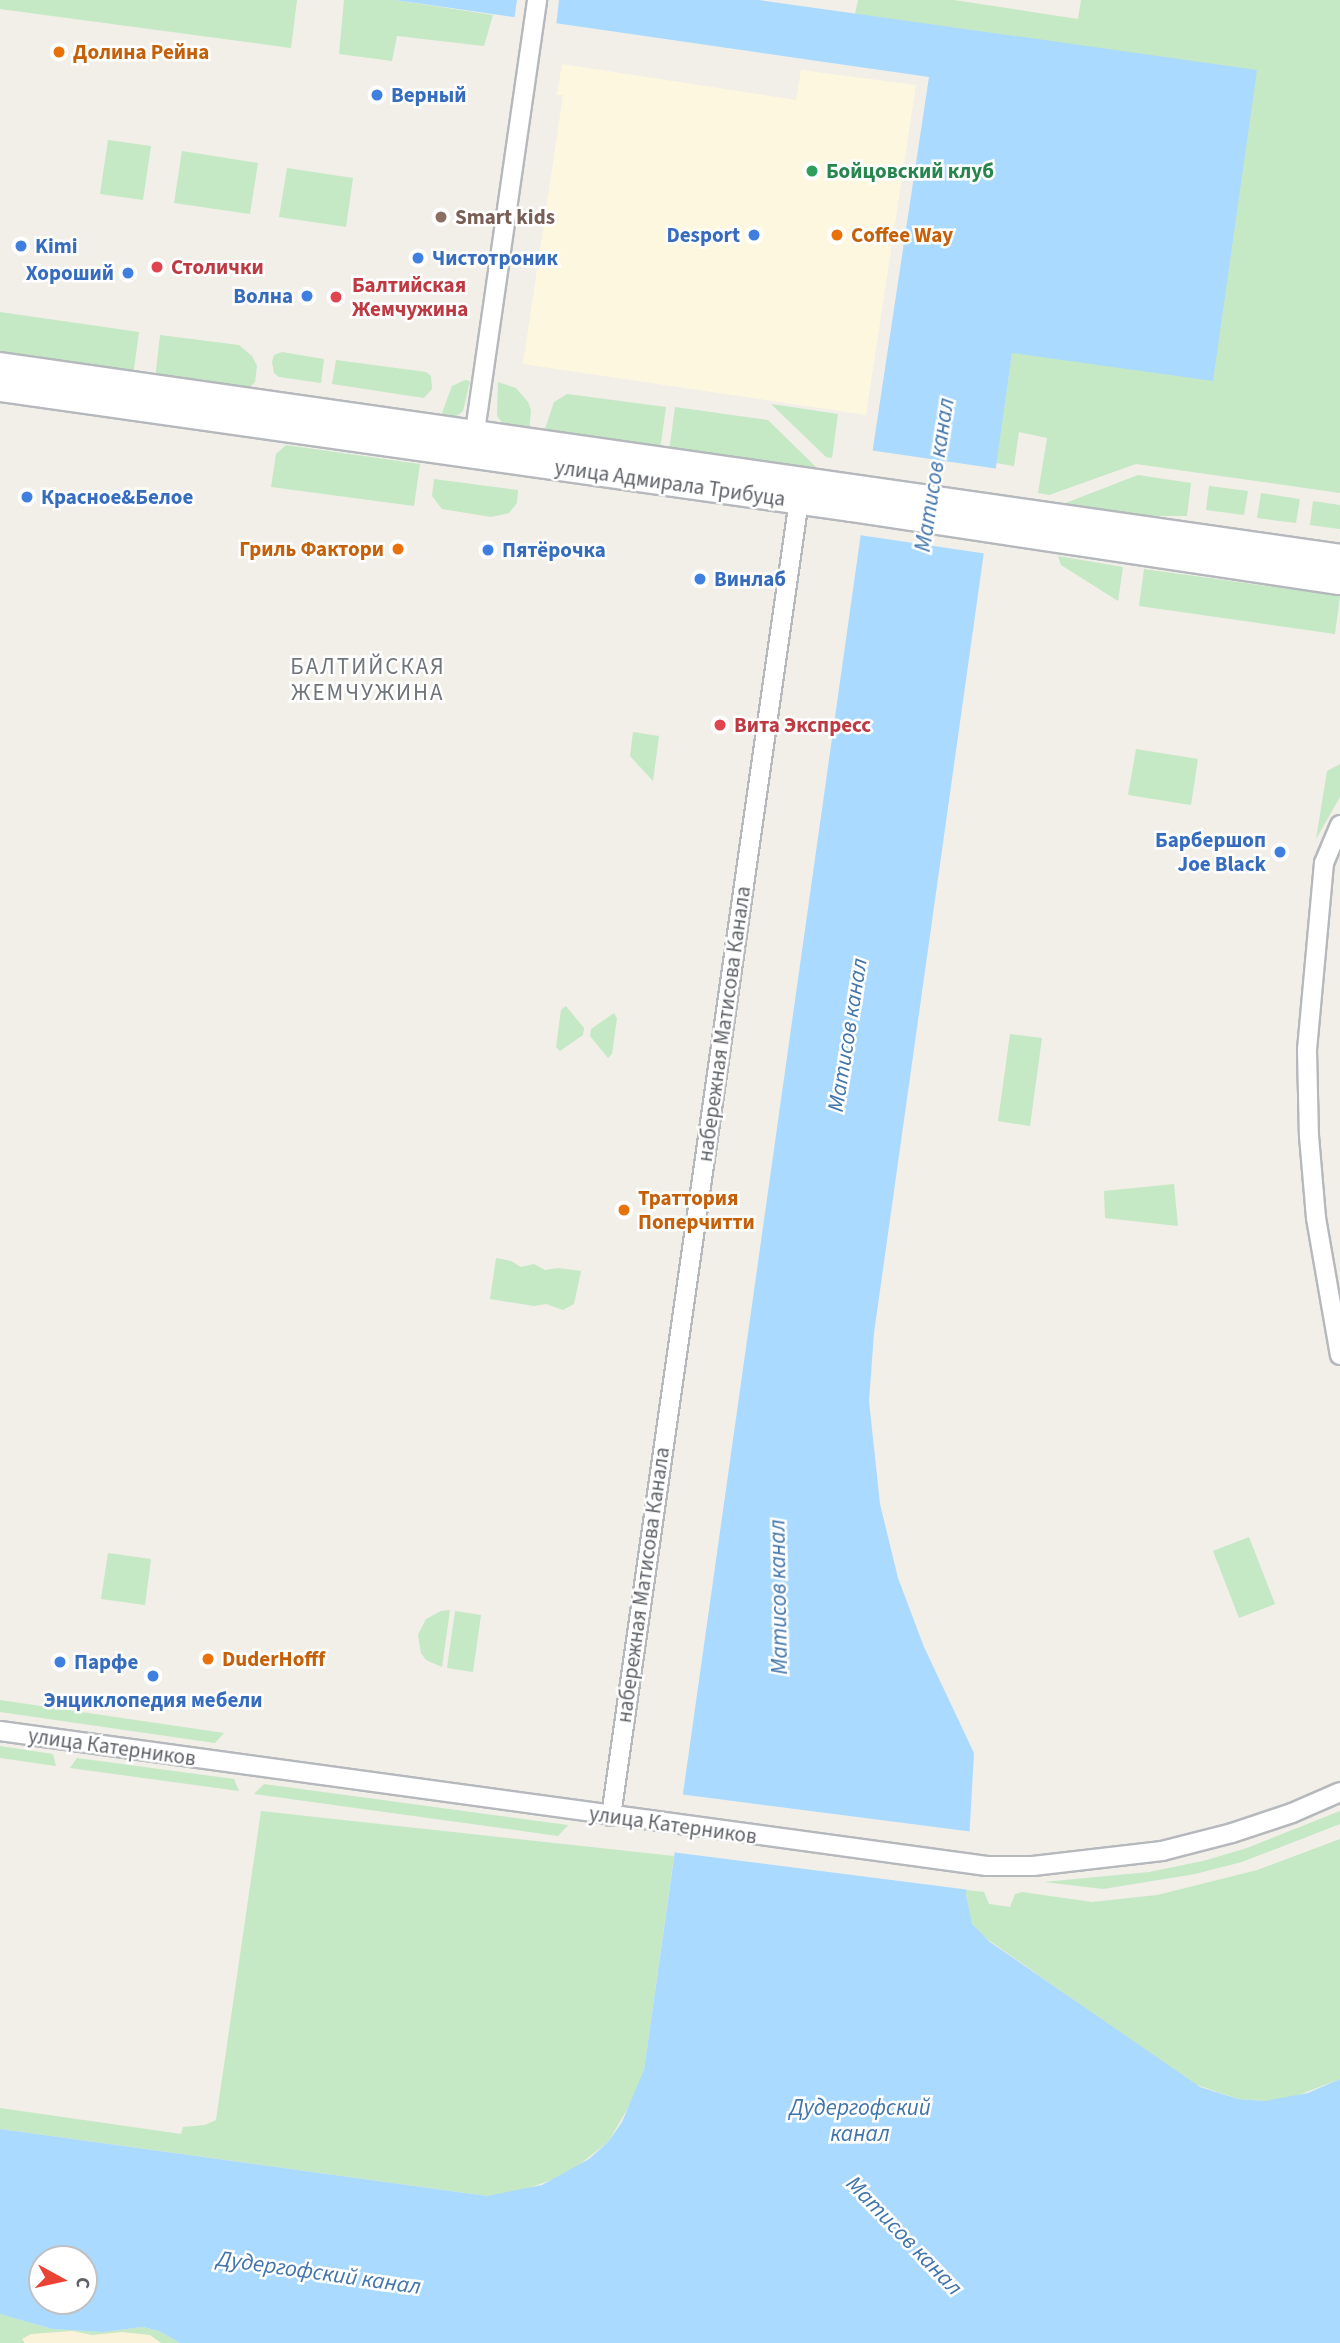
<!DOCTYPE html>
<html>
<head>
<meta charset="utf-8">
<style>
  body { margin:0 }
  #map { position:relative; width:1340px; height:2343px; overflow:hidden; background:#f1efe8; font-family:"Source Sans 3",sans-serif }
  div>[style] { position:absolute }
  [style*='--x'] { left:calc(var(--x)*1px); top:calc(var(--y)*1px); width:calc(var(--w)*1px); rotate:calc(var(--a)*1deg) }
  .commercial>* { inset:0; background:#fef7e0 }
  .green>* { inset:0; background:#c5e8c5 }
  .sand>* { inset:0; background:#fbf3d9 }
  .water>* { inset:0; background:#aadaff }
  .pier>* { inset:0; background:#f1efe8 }
  .roads { filter:drop-shadow(2px 0 #b5b8bc) drop-shadow(-2px 0 #b5b8bc) drop-shadow(0 2px #b5b8bc) drop-shadow(0 -2px #b5b8bc) }
  .street>* { height:18px; margin:-9px; padding:0 9px; transform-origin:9px; border-radius:9px; background:#fff }
  .secondary>* { height:26px; margin:-13px; padding:0 13px; transform-origin:13px; border-radius:13px; background:#fff }
  .dots>* { width:19px; height:19px; translate:-50% -50%; box-sizing:border-box; border:4px solid #fff; border-radius:50% }
  span { translate:-50% -50%; white-space:nowrap; text-align:center; line-height:1.15; -webkit-text-stroke:5px #fff; paint-order:stroke }
  .food-label { font-size:21px; color:#c56008; font-weight:700 }
  .left { translate:0 -50%; text-align:left }
  .right { translate:-100% -50%; text-align:right }
  .shop-label { font-size:21px; color:#366cbe; font-weight:700 }
  .leisure-label { font-size:21px; color:#27864d; font-weight:700 }
  .education-label { font-size:21px; color:#785e54; font-weight:700 }
  .health-label { font-size:21px; color:#be3a42; font-weight:700 }
  .street-label { font-size:21px; color:#5f6368 }
  .water-label { font-size:23px; color:#4174aa; font-style:italic }
  .neighbourhood-label { font-size:23px; color:#70757a; letter-spacing:2px }
  .north { position:absolute; left:28px; top:2245px; width:70px; height:70px; box-sizing:border-box; background:#fff; border:2px solid #bfc1c3; border-radius:50%; rotate:98deg; font-size:19px; font-weight:700; line-height:28px; text-align:center; color:#5f6368 }
  .north::after { content:''; display:block; margin:auto; width:24px; height:32px; background:#ea4335; clip-path:polygon(50% 0,100% 100%,50% 72%,0 100%) }
</style>
</head>
<body>
<div id="map">
  <div class="commercial">
    <i style="clip-path:polygon(562px 64px,796px 100px,801px 70px,916px 85px,866px 415px,523px 364px,563px 95px,557px 95px)"></i>
  </div>
  <div class="green">
    <i style="clip-path:polygon(0 0,297px 0,291px 48px,0 9px)"></i>
    <i style="clip-path:polygon(344px 0,395px 0,493px 15px,484px 46px,397px 36px,392px 61px,339px 54px)"></i>
    <i style="clip-path:polygon(858px 0,954px 0,1078px 19px,1081px 0,1340px 0,1340px 493px,1136px 464px,1049px 495px,1038px 493px,1047px 438px,1019px 432px,1014px 466px,996px 463px,1012px 353px,1257px 71px,855px 14px)"></i>
    <i style="clip-path:polygon(108px 140px,151px 146px,143px 200px,100px 194px)"></i>
    <i style="clip-path:polygon(182px 151px,258px 163px,250px 214px,174px 203px)"></i>
    <i style="clip-path:polygon(287px 168px,353px 178px,346px 227px,279px 217px)"></i>
    <i style="clip-path:polygon(0 312px,139px 332px,133px 376px,0 357px)"></i>
    <i style="clip-path:polygon(160px 335px,239px 345px,252px 356px,257px 366px,255px 382px,251px 386px,222px 389px,155px 379px)"></i>
    <i style="clip-path:polygon(282px 352px,324px 359px,321px 383px,279px 377px,274px 373px,272px 362px,274px 355px)"></i>
    <i style="clip-path:polygon(336px 360px,426px 372px,431px 376px,432px 389px,424px 398px,332px 384px)"></i>
    <i style="clip-path:polygon(465px 380px,470px 381px,463px 411px,452px 420px,441px 416px,452px 386px)"></i>
    <i style="clip-path:polygon(498px 382px,516px 388px,528px 402px,531px 410px,529px 433px,505px 426px,497px 416px)"></i>
    <i style="clip-path:polygon(567px 394px,666px 407px,660px 450px,543px 435px,554px 402px)"></i>
    <i style="clip-path:polygon(771px 404px,838px 414px,832px 458px,826px 457px)"></i>
    <i style="clip-path:polygon(675px 407px,768px 420px,821px 472px,669px 452px)"></i>
    <i style="clip-path:polygon(286px 445px,420px 464px,414px 506px,271px 487px,276px 454px)"></i>
    <i style="clip-path:polygon(1138px 475px,1191px 483px,1187px 516px,1137px 516px,1063px 504px)"></i>
    <i style="clip-path:polygon(434px 479px,518px 490px,517px 503px,509px 513px,491px 517px,442px 509px,432px 496px)"></i>
    <i style="clip-path:polygon(1209px 486px,1248px 491px,1244px 515px,1206px 510px)"></i>
    <i style="clip-path:polygon(1261px 493px,1300px 499px,1296px 523px,1257px 518px)"></i>
    <i style="clip-path:polygon(1313px 501px,1340px 505px,1340px 529px,1310px 525px)"></i>
    <i style="clip-path:polygon(1058px 556px,1123px 567px,1118px 601px,1061px 565px)"></i>
    <i style="clip-path:polygon(1144px 569px,1340px 596px,1335px 634px,1139px 606px)"></i>
    <i style="clip-path:polygon(633px 732px,659px 736px,653px 781px,630px 756px)"></i>
    <i style="clip-path:polygon(1136px 749px,1198px 759px,1191px 805px,1128px 795px)"></i>
    <i style="clip-path:polygon(1340px 764px,1340px 797px,1316px 839px,1327px 771px)"></i>
    <i style="clip-path:polygon(566px 1006px,584px 1028px,583px 1035px,560px 1051px,556px 1047px,561px 1010px)"></i>
    <i style="clip-path:polygon(614px 1013px,617px 1018px,612px 1054px,608px 1058px,590px 1036px,591px 1029px)"></i>
    <i style="clip-path:polygon(1010px 1034px,1042px 1038px,1030px 1126px,998px 1121px)"></i>
    <i style="clip-path:polygon(1174px 1184px,1178px 1226px,1105px 1218px,1104px 1191px)"></i>
    <i style="clip-path:polygon(496px 1258px,511px 1261px,521px 1267px,534px 1264px,545px 1270px,558px 1268px,581px 1271px,574px 1304px,563px 1310px,546px 1304px,534px 1306px,490px 1299px)"></i>
    <i style="clip-path:polygon(1249px 1537px,1275px 1604px,1239px 1618px,1213px 1551px)"></i>
    <i style="clip-path:polygon(108px 1553px,151px 1559px,145px 1605px,101px 1599px)"></i>
    <i style="clip-path:polygon(450px 1610px,442px 1667px,426px 1660px,421px 1653px,418px 1635px,426px 1619px,441px 1611px)"></i>
    <i style="clip-path:polygon(455px 1611px,481px 1615px,473px 1672px,447px 1668px)"></i>
    <i style="clip-path:polygon(0 1700px,224px 1733px,215px 1743px,0 1712px)"></i>
    <i style="clip-path:polygon(0 1746px,53px 1754px,56px 1766px,0 1758px)"></i>
    <i style="clip-path:polygon(77px 1758px,234px 1779px,239px 1791px,70px 1768px)"></i>
    <i style="clip-path:polygon(264px 1784px,568px 1825px,558px 1836px,254px 1794px)"></i>
    <i style="clip-path:polygon(261px 1811px,674px 1856px,644px 2070px,635px 2096px,608px 2142px,566px 2175px,514px 2193px,487px 2196px,0 2129px,0 2108px,181px 2134px,183px 2127px,205px 2125px,216px 2120px)"></i>
    <i style="clip-path:polygon(1340px 1811px,1340px 1824px,1242px 1862px,1195px 1874px,1103px 1889px,1044px 1882px,1149px 1872px,1203px 1861px,1247px 1848px)"></i>
    <i style="clip-path:polygon(1340px 1839px,1340px 2079px,1291px 2098px,1265px 2101px,1238px 2099px,1191px 2083px,983px 1936px,972px 1924px,967px 1910px,966px 1890px,984px 1892px,989px 1904px,1010px 1907px,1015px 1894px,1022px 1892px,1092px 1902px,1157px 1895px,1257px 1870px)"></i>
    <i style="clip-path:polygon(0 2314px,52px 2329px,103px 2332px,143px 2327px,159px 2331px,180px 2343px,0 2343px)"></i>
  </div>
  <div class="sand">
    <i style="clip-path:polygon(72px 2331px,92px 2335px,122px 2332px,150px 2335px,161px 2343px,25px 2343px,22px 2339px,31px 2334px)"></i>
  </div>
  <div class="water">
    <i style="clip-path:polygon(evenodd,395px 0,759px 0,1257px 70px,1213px 381px,1012px 353px,874px 1333px,869px 1401px,880px 1504px,898px 1578px,924px 1647px,974px 1753px,966px 1895px,972px 1924px,990px 1942px,1200px 2087px,1238px 2099px,1265px 2101px,1308px 2093px,1340px 2079px,1340px 2343px,180px 2343px,159px 2331px,143px 2327px,103px 2332px,52px 2329px,0 2314px,0 2129px,487px 2196px,542px 2185px,589px 2159px,608px 2142px,622px 2122px,644px 2070px,873px 448px,929px 77px,395px 0,42px 2259px,84px 2259px,84px 2301px,42px 2301px,42px 2259px)"></i>
  </div>
  <div class="pier">
    <i style="clip-path:polygon(517px 0,559px 0,556px 27px,514px 21px)"></i>
    <i style="clip-path:polygon(869px 450px,999px 469px,988px 554px,859px 535px)"></i>
    <i style="clip-path:polygon(679px 1794px,974px 1832px,970px 1890px,671px 1852px)"></i>
  </div>
  <div class="roads">
    <div class="street">
      <i style="--x:473;--y:445;--w:450;--a:-81.8"></i>
      <i style="--x:1340;--y:825;--w:41;--a:112.8"></i>
      <i style="--x:1324;--y:863;--w:188;--a:95.2"></i>
      <i style="--x:1307;--y:1050;--w:86;--a:88.7"></i>
      <i style="--x:1309;--y:1136;--w:82;--a:85.1"></i>
      <i style="--x:1316;--y:1218;--w:139;--a:80.1"></i>
      <i style="--x:0;--y:1731;--w:996;--a:7.79"></i>
      <i style="--x:987;--y:1866;--w:46;--a:0"></i>
      <i style="--x:1033;--y:1866;--w:130;--a:-6.6"></i>
      <i style="--x:1162;--y:1851;--w:72;--a:-14.4"></i>
      <i style="--x:1232;--y:1833;--w:63;--a:-18.4"></i>
      <i style="--x:1292;--y:1813;--w:52;--a:-23.6"></i>
      <i style="--x:611;--y:1816;--w:1336;--a:-81.87"></i>
    </div>
    <div class="secondary">
      <i style="--x:0;--y:366;--w:1354;--a:8.15"></i>
      <i style="--x:0;--y:388;--w:859;--a:8.03"></i>
      <i style="--x:851;--y:508;--w:494;--a:8.5"></i>
    </div>
  </div>
  <div class="dots">
    <i style="left:59px;top:52px;background:#e8710a"></i>
    <i style="left:377px;top:95px;background:#3f7fe0"></i>
    <i style="left:812px;top:171px;background:#2e9e5b"></i>
    <i style="left:441px;top:217px;background:#8d6e63"></i>
    <i style="left:754px;top:235px;background:#3f7fe0"></i>
    <i style="left:837px;top:235px;background:#e8710a"></i>
    <i style="left:21px;top:246px;background:#3f7fe0"></i>
    <i style="left:418px;top:258px;background:#3f7fe0"></i>
    <i style="left:157px;top:267px;background:#e0444e"></i>
    <i style="left:128px;top:273px;background:#3f7fe0"></i>
    <i style="left:307px;top:296px;background:#3f7fe0"></i>
    <i style="left:336px;top:297px;background:#e0444e"></i>
    <i style="left:27px;top:497px;background:#3f7fe0"></i>
    <i style="left:398px;top:549px;background:#e8710a"></i>
    <i style="left:488px;top:550px;background:#3f7fe0"></i>
    <i style="left:700px;top:579px;background:#3f7fe0"></i>
    <i style="left:720px;top:725px;background:#e0444e"></i>
    <i style="left:1280px;top:852px;background:#3f7fe0"></i>
    <i style="left:624px;top:1210px;background:#e8710a"></i>
    <i style="left:208px;top:1659px;background:#e8710a"></i>
    <i style="left:60px;top:1662px;background:#3f7fe0"></i>
    <i style="left:153px;top:1676px;background:#3f7fe0"></i>
  </div>
  <div class="food-label">
    <span class="left" style="left:73px;top:52px">Долина Рейна</span>
    <span class="left" style="left:851px;top:235px">Coffee Way</span>
    <span class="right" style="left:384px;top:549px">Гриль Фактори</span>
    <span class="left" style="left:638px;top:1210px">Траттория<br>Поперчитти</span>
    <span class="left" style="left:222px;top:1659px">DuderHofff</span>
  </div>
  <div class="shop-label">
    <span class="left" style="left:391px;top:95px">Верный</span>
    <span class="right" style="left:740px;top:235px">Desport</span>
    <span class="left" style="left:35px;top:246px">Kimi</span>
    <span class="left" style="left:432px;top:258px">Чистотроник</span>
    <span class="right" style="left:114px;top:273px">Хороший</span>
    <span class="right" style="left:293px;top:296px">Волна</span>
    <span class="left" style="left:41px;top:497px">Красное&amp;Белое</span>
    <span class="left" style="left:502px;top:550px">Пятёрочка</span>
    <span class="left" style="left:714px;top:579px">Винлаб</span>
    <span class="right" style="left:1266px;top:852px">Барбершоп<br>Joe Black</span>
    <span class="left" style="left:74px;top:1662px">Парфе</span>
    <span style="left:153px;top:1700px">Энциклопедия мебели</span>
  </div>
  <div class="leisure-label">
    <span class="left" style="left:826px;top:171px">Бойцовский клуб</span>
  </div>
  <div class="education-label">
    <span class="left" style="left:455px;top:217px">Smart kids</span>
  </div>
  <div class="health-label">
    <span class="left" style="left:171px;top:267px">Столички</span>
    <span class="left" style="left:352px;top:297px">Балтийская<br>Жемчужина</span>
    <span class="left" style="left:734px;top:725px">Вита Экспресс</span>
  </div>
  <div class="street-label">
    <span style="left:670px;top:483px;rotate:8deg">улица Адмирала Трибуца</span>
    <span style="left:724px;top:1024px;rotate:-82deg">набережная Матисова Канала</span>
    <span style="left:643px;top:1585px;rotate:-82deg">набережная Матисова Канала</span>
    <span style="left:112px;top:1747px;rotate:8deg">улица Катерников</span>
    <span style="left:673px;top:1825px;rotate:8deg">улица Катерников</span>
  </div>
  <div class="water-label">
    <span style="left:935px;top:475px;rotate:-81deg">Матисов канал</span>
    <span style="left:848px;top:1035px;rotate:-81deg">Матисов канал</span>
    <span style="left:779px;top:1597px;rotate:-91deg">Матисов канал</span>
    <span style="left:860px;top:2121px">Дудергофский<br>канал</span>
    <span style="left:904px;top:2236px;rotate:46deg">Матисов канал</span>
    <span style="left:319px;top:2273px;rotate:8deg">Дудергофский канал</span>
  </div>
  <div class="neighbourhood-label">
    <span style="left:368px;top:680px">БАЛТИЙСКАЯ<br>ЖЕМЧУЖИНА</span>
  </div>
  <div class="north">С</div>
</div>
</body>
</html>
